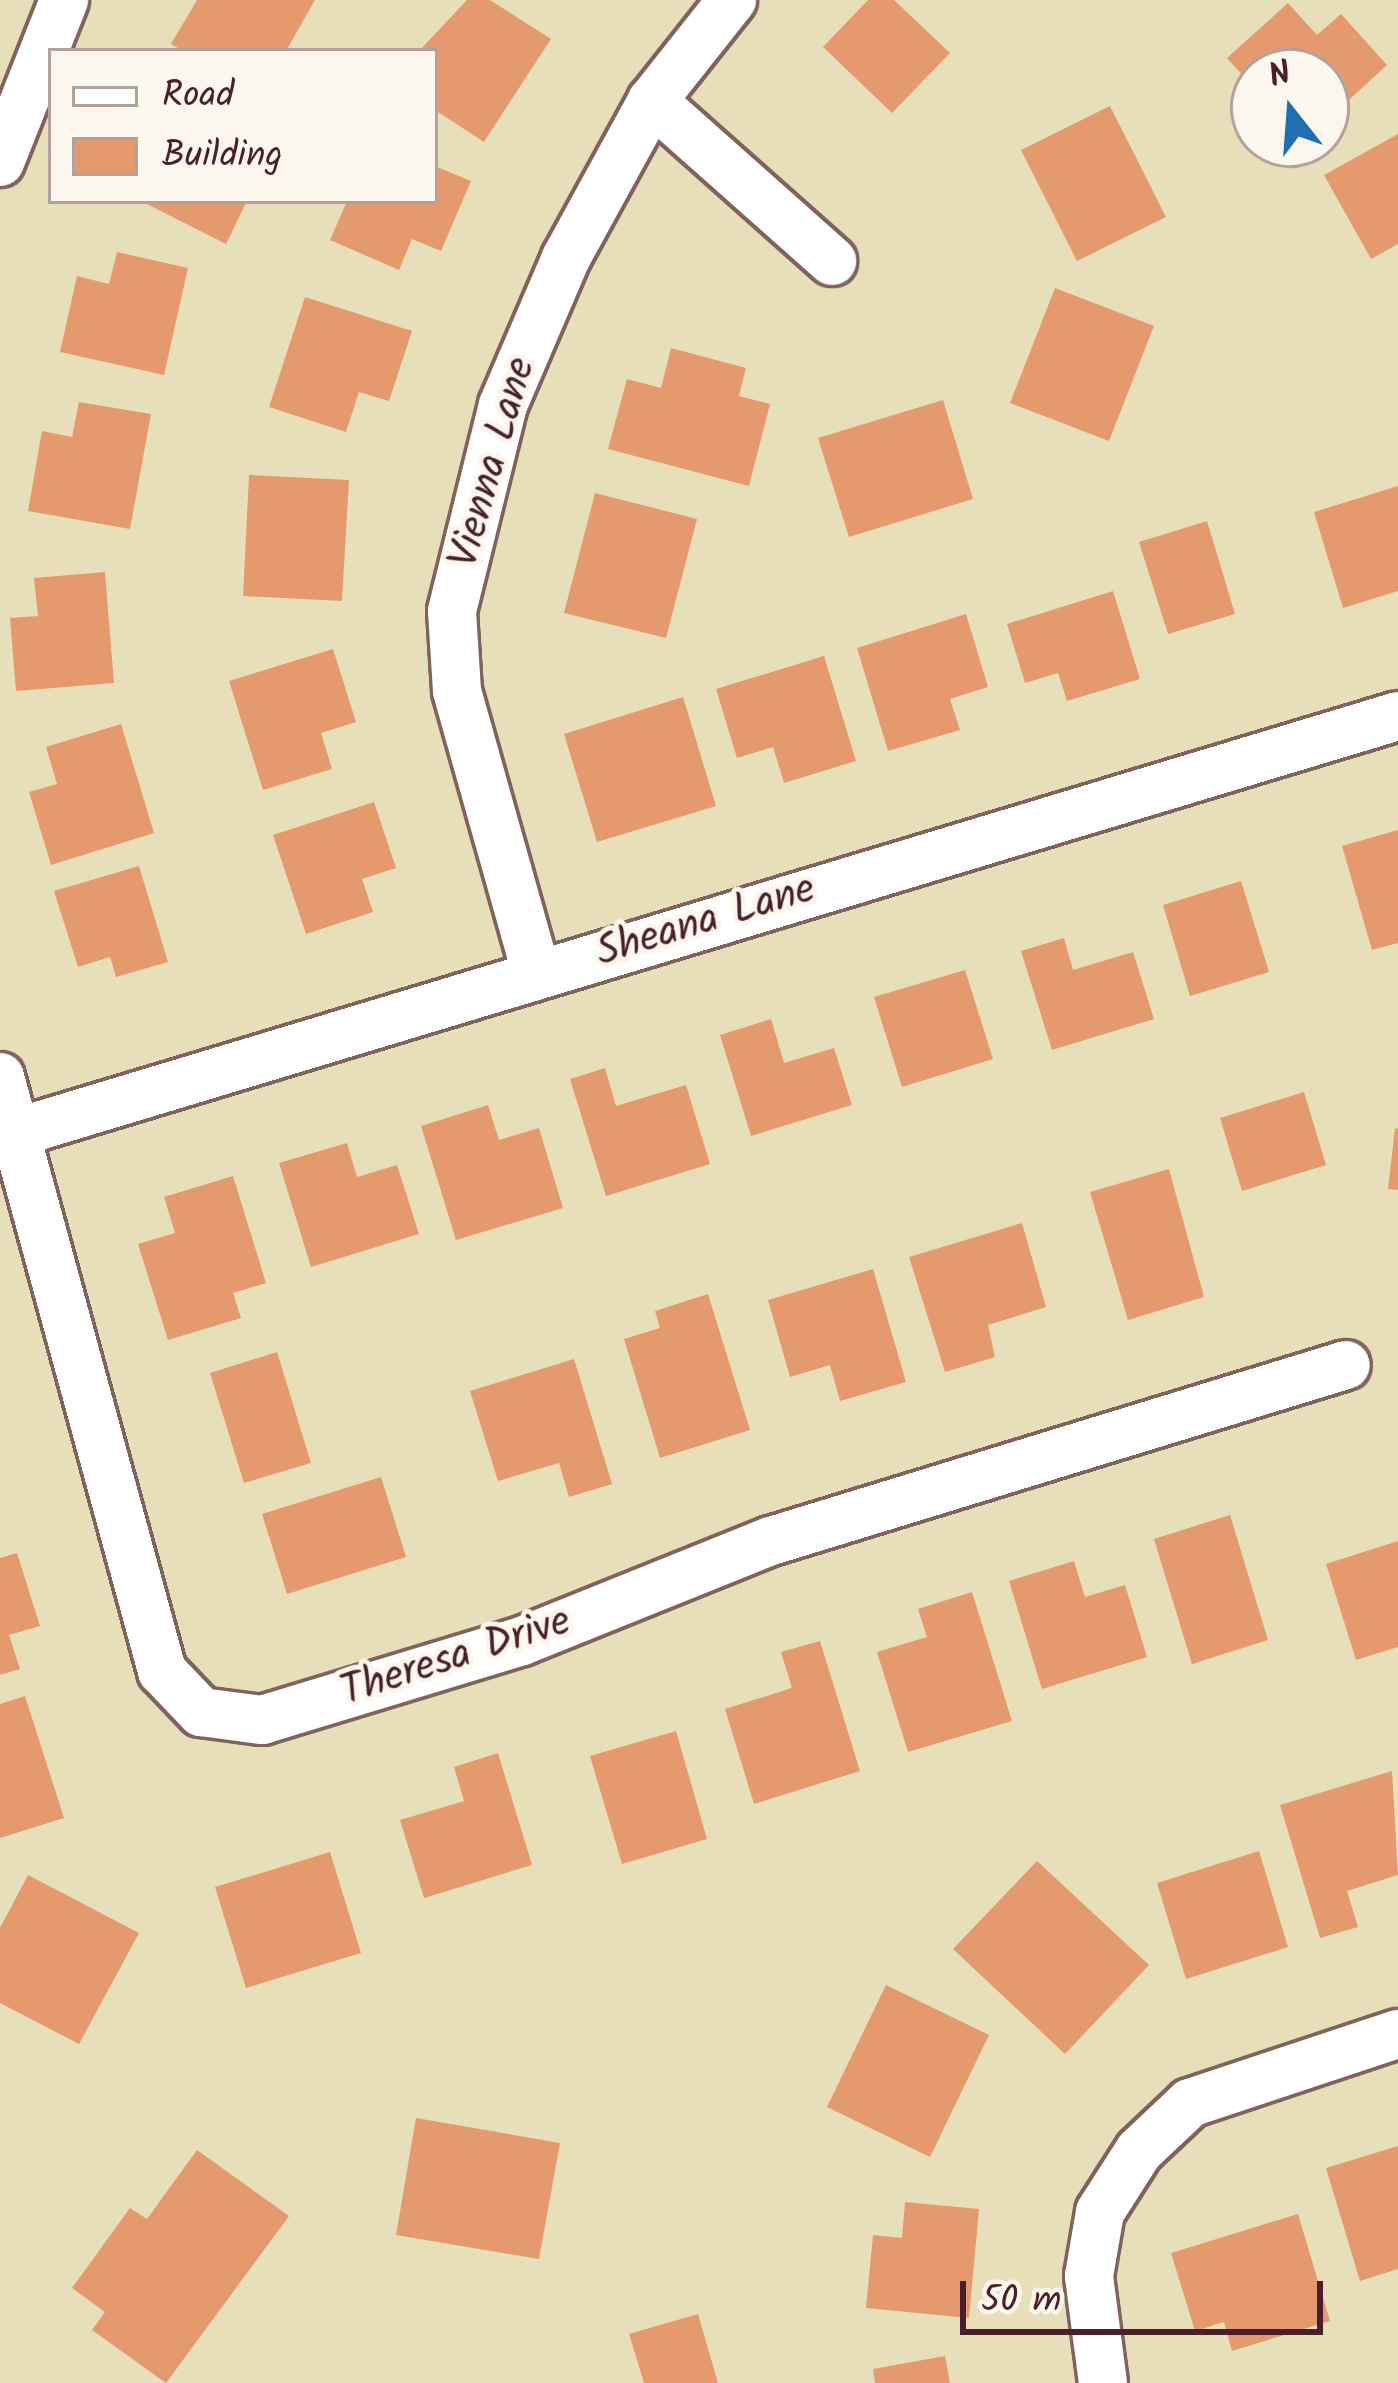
<!DOCTYPE html>
<html>
<head>
<meta charset="utf-8">
<style>
  body { margin:0 }
  #map { position:relative; width:1398px; height:2383px; overflow:hidden; background:#e7dfb9; font-family:Kalam,sans-serif }
  div>[style] { position:absolute }
  [style*='--x'] { left:calc(var(--x)*1px); top:calc(var(--y)*1px); width:calc(var(--w)*1px); rotate:calc(var(--a)*1deg) }
  .building>* { inset:0; background:#e59a6e }
  .roads { filter:drop-shadow(3px 0 #81625d) drop-shadow(-3px 0 #81625d) drop-shadow(0 3px #81625d) drop-shadow(0 -3px #81625d) }
  .street>* { height:48px; margin:-24px; padding:0 24px; transform-origin:24px; border-radius:24px; background:#fff }
  span { translate:-50% -50%; white-space:nowrap; text-align:center; line-height:1.15; -webkit-text-stroke:10px #fbf7ec; paint-order:stroke }
  .street-label { font-size:42px; color:#4a1f2b }
  .legend { position:absolute; left:48px; top:48px; width:390px; height:156px; box-sizing:border-box; background:#fbf7ec; border:3px solid #b4a19f; margin:0; padding:15px 21px; list-style:none; font-size:36px; color:#4a1f2b }
  .legend li { display:flex; align-items:center; gap:24px; height:60px }
  .legend b { width:60px; border:3px solid #b4a19f }
  .north { position:absolute; left:1230px; top:48px; width:120px; height:120px; box-sizing:border-box; background:#fbf7ec; border:3px solid #b4a19f; border-radius:50%; rotate:343deg; font-size:33px; font-weight:700; line-height:48px; text-align:center; color:#4a1f2b }
  .north::after { content:''; display:block; margin:auto; width:42px; height:54px; background:#1f6fb2; clip-path:polygon(50% 0,100% 100%,50% 72%,0 100%) }
  .scale { position:absolute; left:960px; top:2281px; width:363px; height:54px; box-sizing:border-box; border:6px solid #4a1f2b; border-top:0; padding-left:15px; font-size:36px; line-height:42px; white-space:nowrap; color:#4a1f2b; -webkit-text-stroke:9px #fbf7ec; paint-order:stroke }
</style>
</head>
<body>
<div id="map">
  <div class="building">
    <i style="clip-path:polygon(197px 0,315px 0,286px 51px,183px 51px,171px 44px)"></i>
    <i style="clip-path:polygon(467px 0,490px 0,551px 39px,484px 142px,435px 110px,435px 51px,419px 51px)"></i>
    <i style="clip-path:polygon(868px 0,894px 0,950px 53px,892px 113px,823px 47px)"></i>
    <i style="clip-path:polygon(1288px 3px,1317px 35px,1341px 14px,1387px 65px,1326px 121px,1326px 72px,1254px 72px,1254px 88px,1227px 58px)"></i>
    <i style="clip-path:polygon(1110px 106px,1166px 217px,1077px 261px,1021px 150px)"></i>
    <i style="clip-path:polygon(1398px 134px,1398px 244px,1371px 259px,1324px 175px)"></i>
    <i style="clip-path:polygon(435px 166px,471px 181px,441px 251px,412px 239px,399px 270px,330px 240px,347px 201px,435px 201px)"></i>
    <i style="clip-path:polygon(141px 201px,247px 201px,226px 244px)"></i>
    <i style="clip-path:polygon(117px 252px,188px 268px,164px 375px,60px 352px,77px 276px,109px 284px)"></i>
    <i style="clip-path:polygon(1055px 288px,1154px 326px,1109px 441px,1010px 403px)"></i>
    <i style="clip-path:polygon(305px 297px,412px 331px,389px 401px,359px 392px,346px 432px,269px 407px)"></i>
    <i style="clip-path:polygon(671px 348px,746px 368px,739px 396px,770px 404px,749px 486px,608px 449px,627px 379px,661px 388px)"></i>
    <i style="clip-path:polygon(943px 400px,973px 499px,849px 537px,818px 438px)"></i>
    <i style="clip-path:polygon(79px 402px,151px 414px,130px 529px,28px 511px,42px 431px,72px 437px)"></i>
    <i style="clip-path:polygon(249px 475px,349px 480px,342px 601px,243px 596px)"></i>
    <i style="clip-path:polygon(1398px 486px,1398px 591px,1343px 608px,1314px 512px)"></i>
    <i style="clip-path:polygon(595px 493px,697px 519px,666px 638px,564px 613px)"></i>
    <i style="clip-path:polygon(1207px 521px,1235px 614px,1168px 634px,1139px 542px)"></i>
    <i style="clip-path:polygon(105px 572px,114px 683px,16px 691px,10px 618px,38px 616px,34px 578px)"></i>
    <i style="clip-path:polygon(1113px 591px,1140px 679px,1067px 701px,1058px 673px,1025px 683px,1007px 624px)"></i>
    <i style="clip-path:polygon(966px 614px,988px 687px,950px 699px,960px 730px,888px 751px,857px 648px)"></i>
    <i style="clip-path:polygon(333px 649px,356px 722px,321px 733px,332px 769px,263px 790px,229px 681px)"></i>
    <i style="clip-path:polygon(824px 656px,856px 761px,784px 783px,773px 747px,737px 758px,716px 689px)"></i>
    <i style="clip-path:polygon(683px 697px,716px 806px,597px 842px,564px 734px)"></i>
    <i style="clip-path:polygon(121px 724px,154px 833px,51px 865px,29px 792px,57px 784px,46px 747px)"></i>
    <i style="clip-path:polygon(374px 802px,396px 868px,362px 879px,373px 912px,306px 934px,273px 835px)"></i>
    <i style="clip-path:polygon(1398px 830px,1398px 943px,1372px 950px,1342px 846px)"></i>
    <i style="clip-path:polygon(139px 866px,168px 962px,116px 977px,110px 957px,78px 967px,54px 891px)"></i>
    <i style="clip-path:polygon(1241px 881px,1269px 972px,1190px 996px,1163px 905px)"></i>
    <i style="clip-path:polygon(1064px 938px,1073px 970px,1133px 952px,1154px 1019px,1052px 1050px,1021px 951px)"></i>
    <i style="clip-path:polygon(965px 970px,993px 1059px,902px 1087px,874px 997px)"></i>
    <i style="clip-path:polygon(771px 1019px,784px 1063px,834px 1048px,852px 1105px,751px 1136px,720px 1035px)"></i>
    <i style="clip-path:polygon(605px 1068px,616px 1106px,686px 1085px,710px 1164px,606px 1196px,570px 1079px)"></i>
    <i style="clip-path:polygon(1304px 1092px,1326px 1165px,1242px 1191px,1220px 1118px)"></i>
    <i style="clip-path:polygon(488px 1105px,499px 1140px,539px 1128px,563px 1208px,456px 1240px,421px 1126px)"></i>
    <i style="clip-path:polygon(1395px 1128px,1398px 1129px,1398px 1190px,1388px 1189px)"></i>
    <i style="clip-path:polygon(347px 1143px,357px 1177px,397px 1165px,419px 1234px,311px 1267px,279px 1163px)"></i>
    <i style="clip-path:polygon(1169px 1169px,1204px 1297px,1128px 1320px,1090px 1192px)"></i>
    <i style="clip-path:polygon(233px 1176px,266px 1283px,233px 1293px,241px 1318px,168px 1340px,138px 1244px,175px 1233px,164px 1197px)"></i>
    <i style="clip-path:polygon(1022px 1223px,1046px 1307px,988px 1325px,995px 1357px,945px 1372px,909px 1257px)"></i>
    <i style="clip-path:polygon(873px 1269px,906px 1382px,840px 1401px,830px 1365px,790px 1377px,768px 1300px)"></i>
    <i style="clip-path:polygon(708px 1294px,750px 1430px,660px 1458px,624px 1339px,660px 1328px,655px 1311px)"></i>
    <i style="clip-path:polygon(277px 1352px,311px 1463px,244px 1483px,210px 1373px)"></i>
    <i style="clip-path:polygon(574px 1359px,612px 1484px,569px 1497px,559px 1463px,498px 1481px,470px 1391px)"></i>
    <i style="clip-path:polygon(381px 1477px,406px 1557px,287px 1594px,262px 1514px)"></i>
    <i style="clip-path:polygon(1230px 1515px,1268px 1640px,1192px 1664px,1154px 1539px)"></i>
    <i style="clip-path:polygon(1398px 1541px,1398px 1647px,1356px 1660px,1326px 1564px)"></i>
    <i style="clip-path:polygon(17px 1553px,40px 1626px,9px 1635px,20px 1669px,0 1675px,0 1558px)"></i>
    <i style="clip-path:polygon(1074px 1561px,1085px 1597px,1125px 1585px,1147px 1657px,1042px 1689px,1009px 1581px)"></i>
    <i style="clip-path:polygon(972px 1592px,1012px 1721px,908px 1752px,877px 1652px,927px 1637px,918px 1609px)"></i>
    <i style="clip-path:polygon(820px 1641px,860px 1771px,754px 1804px,725px 1709px,792px 1688px,781px 1652px)"></i>
    <i style="clip-path:polygon(25px 1696px,64px 1818px,0 1838px,0 1704px)"></i>
    <i style="clip-path:polygon(676px 1731px,707px 1839px,622px 1864px,590px 1756px)"></i>
    <i style="clip-path:polygon(498px 1753px,532px 1865px,424px 1898px,400px 1820px,464px 1801px,454px 1767px)"></i>
    <i style="clip-path:polygon(1392px 1771px,1398px 1875px,1347px 1891px,1358px 1927px,1320px 1938px,1280px 1805px)"></i>
    <i style="clip-path:polygon(1259px 1851px,1288px 1947px,1186px 1979px,1157px 1883px)"></i>
    <i style="clip-path:polygon(330px 1852px,361px 1953px,246px 1988px,215px 1887px)"></i>
    <i style="clip-path:polygon(1037px 1861px,1149px 1965px,1065px 2054px,953px 1949px)"></i>
    <i style="clip-path:polygon(28px 1875px,139px 1933px,79px 2044px,0 2003px,0 1928px)"></i>
    <i style="clip-path:polygon(886px 1985px,989px 2035px,930px 2157px,827px 2107px)"></i>
    <i style="clip-path:polygon(416px 2118px,560px 2143px,539px 2259px,396px 2235px)"></i>
    <i style="clip-path:polygon(1398px 2146px,1398px 2269px,1360px 2281px,1326px 2168px)"></i>
    <i style="clip-path:polygon(197px 2150px,289px 2216px,166px 2383px,92px 2330px,105px 2312px,72px 2288px,130px 2208px,147px 2219px)"></i>
    <i style="clip-path:polygon(905px 2202px,979px 2209px,969px 2318px,866px 2308px,873px 2235px,902px 2238px)"></i>
    <i style="clip-path:polygon(1298px 2214px,1330px 2321px,1232px 2351px,1224px 2322px,1195px 2331px,1171px 2253px)"></i>
    <i style="clip-path:polygon(698px 2314px,718px 2383px,644px 2383px,629px 2334px)"></i>
    <i style="clip-path:polygon(945px 2356px,950px 2383px,875px 2383px,873px 2369px)"></i>
  </div>
  <div class="roads">
    <div class="street">
      <i style="--x:652;--y:101;--w:241;--a:41.6"></i>
      <i style="--x:0;--y:162;--w:174;--a:-68.4"></i>
      <i style="--x:536;--y:972;--w:292;--a:-105.7"></i>
      <i style="--x:457;--y:691;--w:80;--a:-93.6"></i>
      <i style="--x:452;--y:611;--w:212;--a:-76.1"></i>
      <i style="--x:503;--y:405;--w:160;--a:-66.8"></i>
      <i style="--x:566;--y:258;--w:179;--a:-61.3"></i>
      <i style="--x:652;--y:101;--w:129;--a:-51.6"></i>
      <i style="--x:0;--y:1077;--w:616;--a:74.74"></i>
      <i style="--x:162;--y:1671;--w:57;--a:46.4"></i>
      <i style="--x:201;--y:1712;--w:62;--a:7.5"></i>
      <i style="--x:262;--y:1720;--w:272;--a:-16.9"></i>
      <i style="--x:522;--y:1641;--w:268;--a:-21.9"></i>
      <i style="--x:771;--y:1541;--w:601;--a:-17.02"></i>
      <i style="--x:15;--y:1133;--w:1444;--a:-16.78"></i>
      <i style="--x:1103;--y:2383;--w:108;--a:-97.5"></i>
      <i style="--x:1089;--y:2276;--w:65;--a:-80.2"></i>
      <i style="--x:1100;--y:2212;--w:72;--a:-57.4"></i>
      <i style="--x:1139;--y:2151;--w:70;--a:-43.3"></i>
      <i style="--x:1190;--y:2103;--w:219;--a:-18.4"></i>
    </div>
  </div>
  <div class="street-label">
    <span style="left:494px;top:463px;rotate:-74deg">Vienna Lane</span>
    <span style="left:706px;top:922px;rotate:-17deg">Sheana Lane</span>
    <span style="left:456px;top:1658px;rotate:-18deg">Theresa Drive</span>
  </div>
  <ul class="legend">
  <li><b style="height:15px;background:#fff"></b>Road</li>
  <li><b style="height:33px;background:#e59a6e"></b>Building</li>
  </ul>
  <div class="north">N</div>
  <div class="scale">50 m</div>
</div>
</body>
</html>
